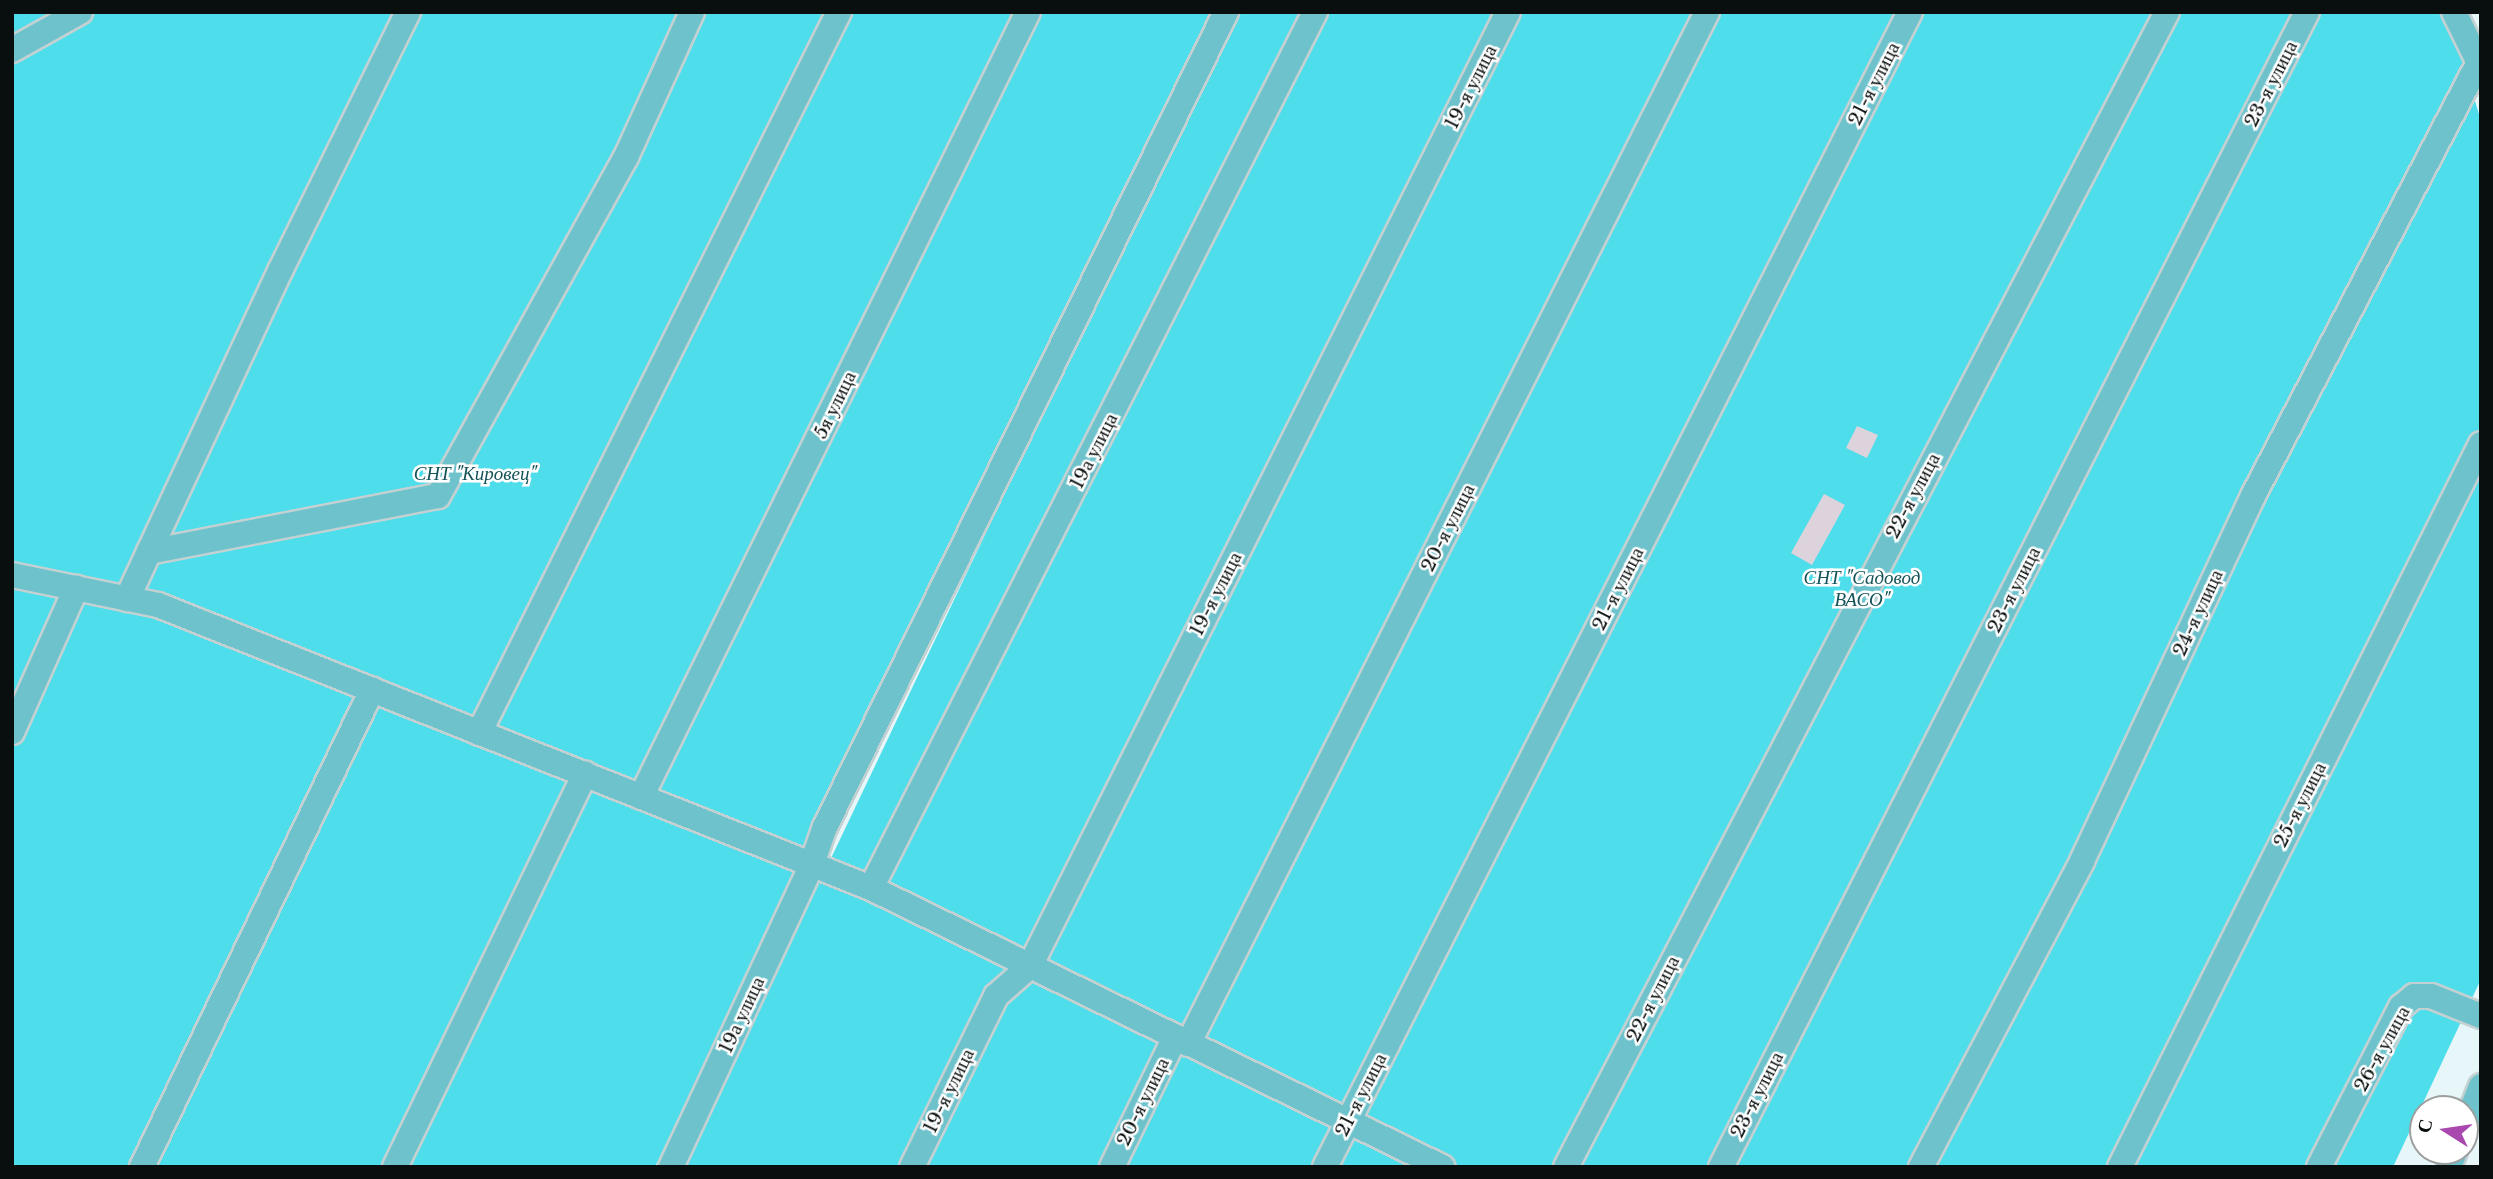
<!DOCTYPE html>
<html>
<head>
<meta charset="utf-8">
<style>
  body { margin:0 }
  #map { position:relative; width:2493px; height:1179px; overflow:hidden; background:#e7f6f8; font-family:"Libre Baskerville",serif }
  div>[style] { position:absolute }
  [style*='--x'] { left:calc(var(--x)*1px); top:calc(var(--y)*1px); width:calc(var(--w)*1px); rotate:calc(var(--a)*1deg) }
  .green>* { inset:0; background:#4eddea }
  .building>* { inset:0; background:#dcd3dc }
  .roads { filter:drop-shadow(2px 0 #c3d1d3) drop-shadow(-2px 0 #c3d1d3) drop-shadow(0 2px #c3d1d3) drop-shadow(0 -2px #c3d1d3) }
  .minor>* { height:24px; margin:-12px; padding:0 12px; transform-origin:12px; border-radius:12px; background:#6dc2cb }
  span { translate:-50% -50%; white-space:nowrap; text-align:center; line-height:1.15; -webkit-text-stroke:5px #fff; paint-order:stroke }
  .street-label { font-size:19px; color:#090e0e }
  .park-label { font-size:19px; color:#145459; font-style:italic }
  .frame { position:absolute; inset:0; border:14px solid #090e0e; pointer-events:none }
  .north { position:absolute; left:2409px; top:1095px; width:70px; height:70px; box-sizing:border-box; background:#fff; border:2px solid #9d9f9f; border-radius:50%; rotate:282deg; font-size:19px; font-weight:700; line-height:28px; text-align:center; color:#090e0e }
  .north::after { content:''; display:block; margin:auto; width:24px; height:32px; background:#a948af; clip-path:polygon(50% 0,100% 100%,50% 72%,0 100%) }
</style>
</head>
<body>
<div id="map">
  <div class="green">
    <i style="clip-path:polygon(12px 12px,1215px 12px,804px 854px,655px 1167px,12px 1167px)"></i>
    <i style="clip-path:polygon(1234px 12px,2448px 12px,2481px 121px,2481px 979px,2393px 1167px,684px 1167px)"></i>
  </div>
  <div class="building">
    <i style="clip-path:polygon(1857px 426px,1878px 435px,1867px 458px,1846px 448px)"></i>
    <i style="clip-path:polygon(1824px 494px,1845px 505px,1812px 565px,1791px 553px)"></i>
  </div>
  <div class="roads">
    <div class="minor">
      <i style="--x:2454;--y:12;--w:61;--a:63.9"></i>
      <i style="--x:12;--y:50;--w:78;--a:-29.2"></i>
      <i style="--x:149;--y:552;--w:294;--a:-11"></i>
      <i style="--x:438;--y:496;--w:388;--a:-61"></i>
      <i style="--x:626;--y:157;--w:159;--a:-65.5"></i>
      <i style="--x:12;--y:575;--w:149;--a:11.6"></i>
      <i style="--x:158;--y:605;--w:767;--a:21.65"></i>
      <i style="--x:871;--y:888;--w:636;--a:26.04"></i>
      <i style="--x:127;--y:599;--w:362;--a:-65"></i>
      <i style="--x:280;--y:271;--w:289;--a:-63.7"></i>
      <i style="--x:12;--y:732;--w:158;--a:-66"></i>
      <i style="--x:479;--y:733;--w:806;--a:-63.47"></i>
      <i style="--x:641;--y:797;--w:875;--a:-63.76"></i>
      <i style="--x:871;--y:888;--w:982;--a:-63.12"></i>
      <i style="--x:1188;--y:1044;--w:1155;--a:-63.3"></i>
      <i style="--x:2465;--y:1126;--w:43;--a:-68.2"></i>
      <i style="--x:142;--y:1167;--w:530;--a:-64.26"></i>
      <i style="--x:395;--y:1167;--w:437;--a:-64.2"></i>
      <i style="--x:671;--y:1167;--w:334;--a:-65"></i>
      <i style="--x:812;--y:864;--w:39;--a:-71"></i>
      <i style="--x:825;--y:827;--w:908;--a:-63.8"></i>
      <i style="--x:912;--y:1167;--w:191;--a:-63.8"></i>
      <i style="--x:996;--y:996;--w:45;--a:-41.4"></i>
      <i style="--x:1030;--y:966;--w:1067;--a:-63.39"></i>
      <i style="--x:1112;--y:1167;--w:144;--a:-64.1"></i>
      <i style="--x:1325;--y:1167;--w:1295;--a:-63.14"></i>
      <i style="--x:1566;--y:1167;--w:1302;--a:-62.51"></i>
      <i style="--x:1721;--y:1167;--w:1295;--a:-63.1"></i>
      <i style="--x:1921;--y:1167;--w:346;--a:-62.2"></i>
      <i style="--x:2082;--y:861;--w:403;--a:-64.9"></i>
      <i style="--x:2253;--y:496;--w:490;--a:-62.5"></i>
      <i style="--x:2120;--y:1167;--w:808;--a:-63.47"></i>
      <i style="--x:2319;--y:1167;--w:180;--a:-62.9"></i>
      <i style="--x:2401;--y:1007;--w:17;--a:-40"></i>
      <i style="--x:2414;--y:996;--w:17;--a:0"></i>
      <i style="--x:2431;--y:996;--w:54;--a:21.8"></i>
      <i style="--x:2449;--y:1167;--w:17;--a:-69"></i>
    </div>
  </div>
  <div class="street-label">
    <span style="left:1874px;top:84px;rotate:-63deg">21-я улица</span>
    <span style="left:2271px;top:84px;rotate:-63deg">23-я улица</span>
    <span style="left:1471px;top:87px;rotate:-63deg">19-я улица</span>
    <span style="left:835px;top:405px;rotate:-64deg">5я улица</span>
    <span style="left:1094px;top:451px;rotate:-63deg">19а улица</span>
    <span style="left:1913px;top:496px;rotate:-62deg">22-я улица</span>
    <span style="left:1448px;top:528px;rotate:-63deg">20-я улица</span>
    <span style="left:1618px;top:589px;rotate:-63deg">21-я улица</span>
    <span style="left:2014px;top:590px;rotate:-63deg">23-я улица</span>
    <span style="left:1216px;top:594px;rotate:-63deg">19-я улица</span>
    <span style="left:2198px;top:613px;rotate:-65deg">24-я улица</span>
    <span style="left:2300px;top:805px;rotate:-63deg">25-я улица</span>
    <span style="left:1653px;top:999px;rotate:-63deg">22-я улица</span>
    <span style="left:742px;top:1015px;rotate:-65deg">19а улица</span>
    <span style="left:2382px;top:1049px;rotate:-61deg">26-я улица</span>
    <span style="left:949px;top:1091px;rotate:-64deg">19-я улица</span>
    <span style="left:1361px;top:1095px;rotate:-63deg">21-я улица</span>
    <span style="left:1757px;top:1095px;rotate:-63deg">23-я улица</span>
    <span style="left:1143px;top:1102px;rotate:-64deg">20-я улица</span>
  </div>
  <div class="park-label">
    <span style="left:475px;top:474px">СНТ "Кировец"</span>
    <span style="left:1862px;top:589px">СНТ "Садовод<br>ВАСО"</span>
  </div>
  <div class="frame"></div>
  <div class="north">С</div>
</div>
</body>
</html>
